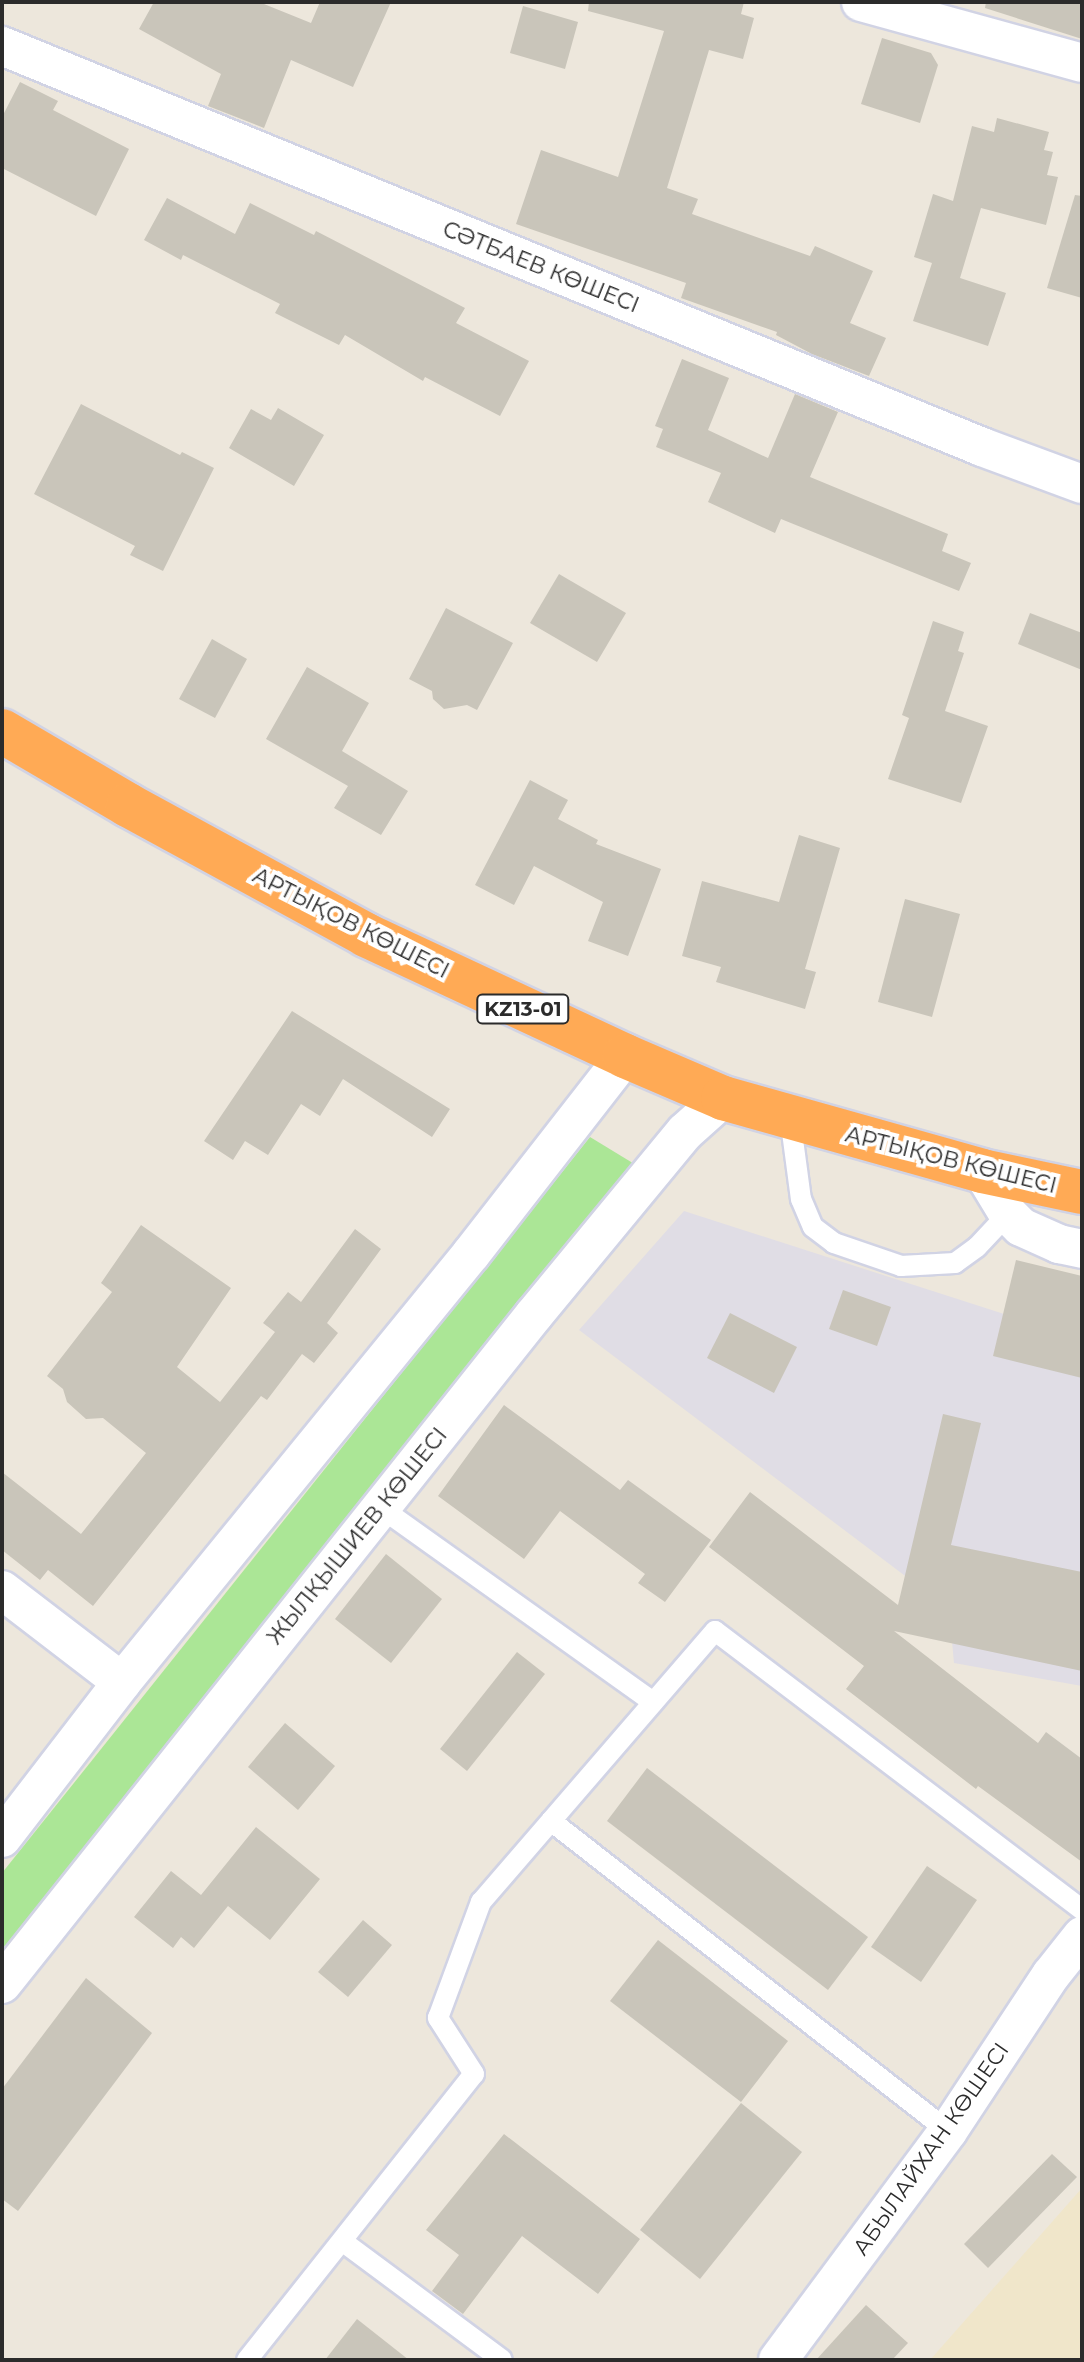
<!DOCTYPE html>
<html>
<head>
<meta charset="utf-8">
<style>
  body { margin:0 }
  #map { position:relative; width:1084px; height:2362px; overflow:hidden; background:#ede7dc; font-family:Montserrat,sans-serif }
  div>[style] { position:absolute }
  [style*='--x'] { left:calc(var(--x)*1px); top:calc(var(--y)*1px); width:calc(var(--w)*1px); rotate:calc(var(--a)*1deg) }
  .industrial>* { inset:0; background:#e0dde5 }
  .education>* { inset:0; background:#f0e6ca }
  .green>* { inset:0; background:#abe696 }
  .building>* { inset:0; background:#c9c5ba }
  .roads { filter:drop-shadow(2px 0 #d1d3e4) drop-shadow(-2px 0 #d1d3e4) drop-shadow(0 2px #d1d3e4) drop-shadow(0 -2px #d1d3e4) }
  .lane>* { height:20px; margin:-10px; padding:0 10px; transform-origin:10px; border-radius:10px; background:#fff }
  .street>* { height:38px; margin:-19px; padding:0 19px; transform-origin:19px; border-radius:19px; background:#fff }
  .highway>* { height:44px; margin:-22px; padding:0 22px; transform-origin:22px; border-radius:22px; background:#fa5 }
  span { translate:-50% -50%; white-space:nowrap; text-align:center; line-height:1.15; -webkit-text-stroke:8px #fff; paint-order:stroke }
  .shield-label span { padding:2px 6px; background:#fff; border:2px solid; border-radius:6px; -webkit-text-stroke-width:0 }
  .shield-label { font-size:20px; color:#2b2b2b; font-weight:700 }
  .street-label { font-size:22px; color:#2b2b2b }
  .frame { position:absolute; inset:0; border:4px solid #2b2b2b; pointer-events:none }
</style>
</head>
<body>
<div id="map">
  <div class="industrial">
    <i style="clip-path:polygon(684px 1211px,1082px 1339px,1082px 1686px,954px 1663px,949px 1609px,579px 1330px)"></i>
  </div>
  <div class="education">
    <i style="clip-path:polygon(1082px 2188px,1082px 2360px,930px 2360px)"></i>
  </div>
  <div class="green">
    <i style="clip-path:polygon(590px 1137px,636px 1165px,2px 1961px,2px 1873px)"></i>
  </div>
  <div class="building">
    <i style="clip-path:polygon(154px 2px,259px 2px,311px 23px,320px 2px,391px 2px,353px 87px,291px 60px,264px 128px,208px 106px,221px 74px,139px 29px)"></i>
    <i style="clip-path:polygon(589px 2px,744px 2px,741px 14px,754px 18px,743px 59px,709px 50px,667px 188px,698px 199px,692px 214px,810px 256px,815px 246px,873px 271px,850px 323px,886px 338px,869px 376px,812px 354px,776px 335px,777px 332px,681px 298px,686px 283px,516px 224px,541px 150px,618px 177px,664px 31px,588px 11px)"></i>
    <i style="clip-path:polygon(986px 2px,1082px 2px,1082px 39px,985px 8px)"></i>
    <i style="clip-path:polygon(523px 6px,578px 22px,565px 69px,510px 53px)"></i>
    <i style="clip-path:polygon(882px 38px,931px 53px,938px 65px,920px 123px,861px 104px)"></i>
    <i style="clip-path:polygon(20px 82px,58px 101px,53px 110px,129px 149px,96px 216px,2px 168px,2px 117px)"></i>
    <i style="clip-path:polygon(997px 118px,1049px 132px,1044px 150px,1053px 152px,1047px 175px,1058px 177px,1046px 225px,981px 208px,960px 278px,1006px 293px,988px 346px,913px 321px,932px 263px,914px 257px,933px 194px,953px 201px,972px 126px,994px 132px)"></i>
    <i style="clip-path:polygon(1075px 195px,1082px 196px,1082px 298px,1047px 288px)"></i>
    <i style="clip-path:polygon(167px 198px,235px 234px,250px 203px,314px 235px,316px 231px,465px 308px,456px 323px,529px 361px,500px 416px,425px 377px,423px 381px,345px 335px,339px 345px,275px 313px,280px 304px,183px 255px,181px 260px,144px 240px)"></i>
    <i style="clip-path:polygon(682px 359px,729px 378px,708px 430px,768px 458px,795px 394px,838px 412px,810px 477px,948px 534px,942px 551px,971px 563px,959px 591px,781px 519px,775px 533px,708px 502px,721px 473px,656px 447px,663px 429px,655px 426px)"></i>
    <i style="clip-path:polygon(81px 404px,180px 455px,182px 452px,214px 468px,163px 571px,130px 555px,135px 546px,34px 494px)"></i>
    <i style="clip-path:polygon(278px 408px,324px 435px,294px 486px,229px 448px,251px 409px,271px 420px)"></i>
    <i style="clip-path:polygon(559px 574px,626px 613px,597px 662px,530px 623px)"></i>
    <i style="clip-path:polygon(446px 608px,513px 643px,477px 710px,467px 705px,444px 709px,433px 699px,432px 691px,409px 679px)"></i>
    <i style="clip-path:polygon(1030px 613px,1082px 633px,1082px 670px,1018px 644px)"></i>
    <i style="clip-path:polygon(933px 621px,964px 632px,958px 651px,964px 653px,945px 711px,988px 726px,961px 803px,888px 779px,909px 718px,902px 715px)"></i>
    <i style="clip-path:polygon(212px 639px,247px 659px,215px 718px,179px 699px)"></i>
    <i style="clip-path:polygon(307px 667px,369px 703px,342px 751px,408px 791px,381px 835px,334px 808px,348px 786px,266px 739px)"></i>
    <i style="clip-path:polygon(530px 780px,568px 800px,558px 819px,598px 840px,596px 844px,661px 869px,628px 956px,588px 941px,603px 902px,534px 866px,514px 905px,475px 885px)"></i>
    <i style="clip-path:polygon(799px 835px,840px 848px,805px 969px,816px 972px,805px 1009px,716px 982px,721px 967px,682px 956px,702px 881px,779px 902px)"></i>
    <i style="clip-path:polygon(905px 899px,960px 914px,932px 1017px,878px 1002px)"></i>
    <i style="clip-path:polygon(292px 1011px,450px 1109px,432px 1137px,343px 1079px,320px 1116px,301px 1104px,268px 1155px,245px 1141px,233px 1160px,204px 1141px)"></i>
    <i style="clip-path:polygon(141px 1225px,231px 1288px,177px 1367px,220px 1402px,275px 1332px,263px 1323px,288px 1292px,301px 1302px,355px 1229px,381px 1249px,327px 1323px,338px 1333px,314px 1363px,302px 1354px,267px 1400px,261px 1396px,93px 1606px,48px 1570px,40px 1580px,2px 1550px,2px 1472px,81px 1534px,146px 1453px,103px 1418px,86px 1419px,67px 1402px,63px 1389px,47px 1376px,112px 1292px,101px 1283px)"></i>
    <i style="clip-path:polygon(1016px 1260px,1082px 1276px,1082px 1378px,993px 1356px)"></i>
    <i style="clip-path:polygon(843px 1290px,891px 1307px,877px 1346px,829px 1329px)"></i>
    <i style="clip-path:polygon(730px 1313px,797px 1347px,774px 1393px,707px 1358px)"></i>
    <i style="clip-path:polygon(504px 1405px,620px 1490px,628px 1480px,711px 1540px,665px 1602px,638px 1583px,645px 1574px,560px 1511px,524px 1559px,438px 1496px)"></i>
    <i style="clip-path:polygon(943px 1414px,981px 1423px,951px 1545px,1082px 1572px,1082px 1671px,894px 1631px,1038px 1743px,1046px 1732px,1082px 1759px,1082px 1862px,978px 1786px,976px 1789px,846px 1689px,864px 1666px,709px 1547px,750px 1492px,898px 1605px)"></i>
    <i style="clip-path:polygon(386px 1554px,442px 1599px,391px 1663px,335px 1619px)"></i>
    <i style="clip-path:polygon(517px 1652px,545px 1674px,467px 1771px,440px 1749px)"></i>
    <i style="clip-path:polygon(285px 1723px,335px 1766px,298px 1810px,248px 1767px)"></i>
    <i style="clip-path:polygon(647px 1768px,868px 1937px,828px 1990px,607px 1821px)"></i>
    <i style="clip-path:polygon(256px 1827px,320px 1879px,270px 1940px,228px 1906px,194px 1948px,181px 1937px,173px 1948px,134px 1917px,171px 1871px,201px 1895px)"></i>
    <i style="clip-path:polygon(927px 1866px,977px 1900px,921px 1982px,871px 1947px)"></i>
    <i style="clip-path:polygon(363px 1920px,392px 1945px,348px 1997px,318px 1972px)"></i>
    <i style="clip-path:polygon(658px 1940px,788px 2041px,741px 2102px,610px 2001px)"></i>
    <i style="clip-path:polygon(86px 1978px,152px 2033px,18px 2211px,2px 2199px,2px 2089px)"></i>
    <i style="clip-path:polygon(741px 2103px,802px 2152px,700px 2279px,640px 2230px)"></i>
    <i style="clip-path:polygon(504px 2134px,640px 2239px,598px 2294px,522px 2236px,463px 2314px,432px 2291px,459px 2255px,426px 2230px)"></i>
    <i style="clip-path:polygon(1052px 2154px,1077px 2177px,988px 2268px,964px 2244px)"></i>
    <i style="clip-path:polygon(866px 2305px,908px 2343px,892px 2360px,816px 2360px)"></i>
    <i style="clip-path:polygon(357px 2319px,409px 2360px,325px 2360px)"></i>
  </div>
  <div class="roads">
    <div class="lane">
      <i style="--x:790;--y:1117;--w:83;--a:82.4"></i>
      <i style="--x:801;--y:1199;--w:30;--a:67"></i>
      <i style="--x:813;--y:1227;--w:26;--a:37"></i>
      <i style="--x:834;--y:1243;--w:71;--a:18.9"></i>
      <i style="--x:901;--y:1266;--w:54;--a:-3.2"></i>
      <i style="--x:955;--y:1263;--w:27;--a:-36"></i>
      <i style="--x:977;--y:1247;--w:45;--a:-46.8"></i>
      <i style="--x:381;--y:1508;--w:334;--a:35.5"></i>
      <i style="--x:551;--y:1821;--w:504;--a:37.98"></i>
      <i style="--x:342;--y:2241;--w:199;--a:36.6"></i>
      <i style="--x:247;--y:2360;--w:365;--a:-51.6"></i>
      <i style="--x:474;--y:2074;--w:67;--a:-122.7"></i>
      <i style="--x:438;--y:2018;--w:124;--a:-69.7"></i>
      <i style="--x:481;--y:1902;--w:358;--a:-49.2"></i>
      <i style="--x:715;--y:1631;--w:461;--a:37.2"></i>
    </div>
    <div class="street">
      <i style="--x:861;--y:2;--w:229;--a:15.4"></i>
      <i style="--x:2;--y:46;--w:1059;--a:22.25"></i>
      <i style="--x:982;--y:447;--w:107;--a:20.3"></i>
      <i style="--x:982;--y:1171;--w:50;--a:58.8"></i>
      <i style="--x:1008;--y:1214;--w:18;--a:45"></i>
      <i style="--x:1021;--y:1227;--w:42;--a:24.1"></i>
      <i style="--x:1059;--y:1244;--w:24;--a:12"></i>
      <i style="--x:2;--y:1590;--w:151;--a:37.5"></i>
      <i style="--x:2;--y:1838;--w:197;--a:-52.4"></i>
      <i style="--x:122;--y:1682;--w:552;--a:-50.81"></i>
      <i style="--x:471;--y:1254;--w:251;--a:-52.1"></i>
      <i style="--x:2;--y:1984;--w:855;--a:-51.51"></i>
      <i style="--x:534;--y:1315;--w:237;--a:-50.5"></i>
      <i style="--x:685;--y:1132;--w:51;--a:-41.8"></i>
      <i style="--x:778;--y:2360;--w:285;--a:-53.4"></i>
      <i style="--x:948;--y:2131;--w:187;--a:-56.6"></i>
      <i style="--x:1051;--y:1975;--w:50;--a:-51.5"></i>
    </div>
    <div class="highway">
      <i style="--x:2;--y:731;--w:146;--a:30.4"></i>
      <i style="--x:128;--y:805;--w:271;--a:28.6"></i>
      <i style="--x:366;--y:935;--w:286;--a:25"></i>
      <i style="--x:625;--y:1056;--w:107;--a:23.2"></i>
      <i style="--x:723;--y:1098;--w:269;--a:15.7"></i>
      <i style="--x:982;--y:1171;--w:102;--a:11.9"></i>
    </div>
  </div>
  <div class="shield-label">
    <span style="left:523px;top:1009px">KZ13-01</span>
  </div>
  <div class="street-label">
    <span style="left:541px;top:267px;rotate:22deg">СӘТБАЕВ КӨШЕСІ</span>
    <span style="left:351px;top:923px;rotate:27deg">АРТЫҚОВ КӨШЕСІ</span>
    <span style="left:951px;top:1160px;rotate:14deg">АРТЫҚОВ КӨШЕСІ</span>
    <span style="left:357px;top:1536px;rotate:-51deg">ЖЫЛҚЫШИЕВ КӨШЕСІ</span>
    <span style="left:931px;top:2149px;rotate:-55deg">АБЫЛАЙХАН КӨШЕСІ</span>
  </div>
  <div class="frame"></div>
</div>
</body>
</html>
